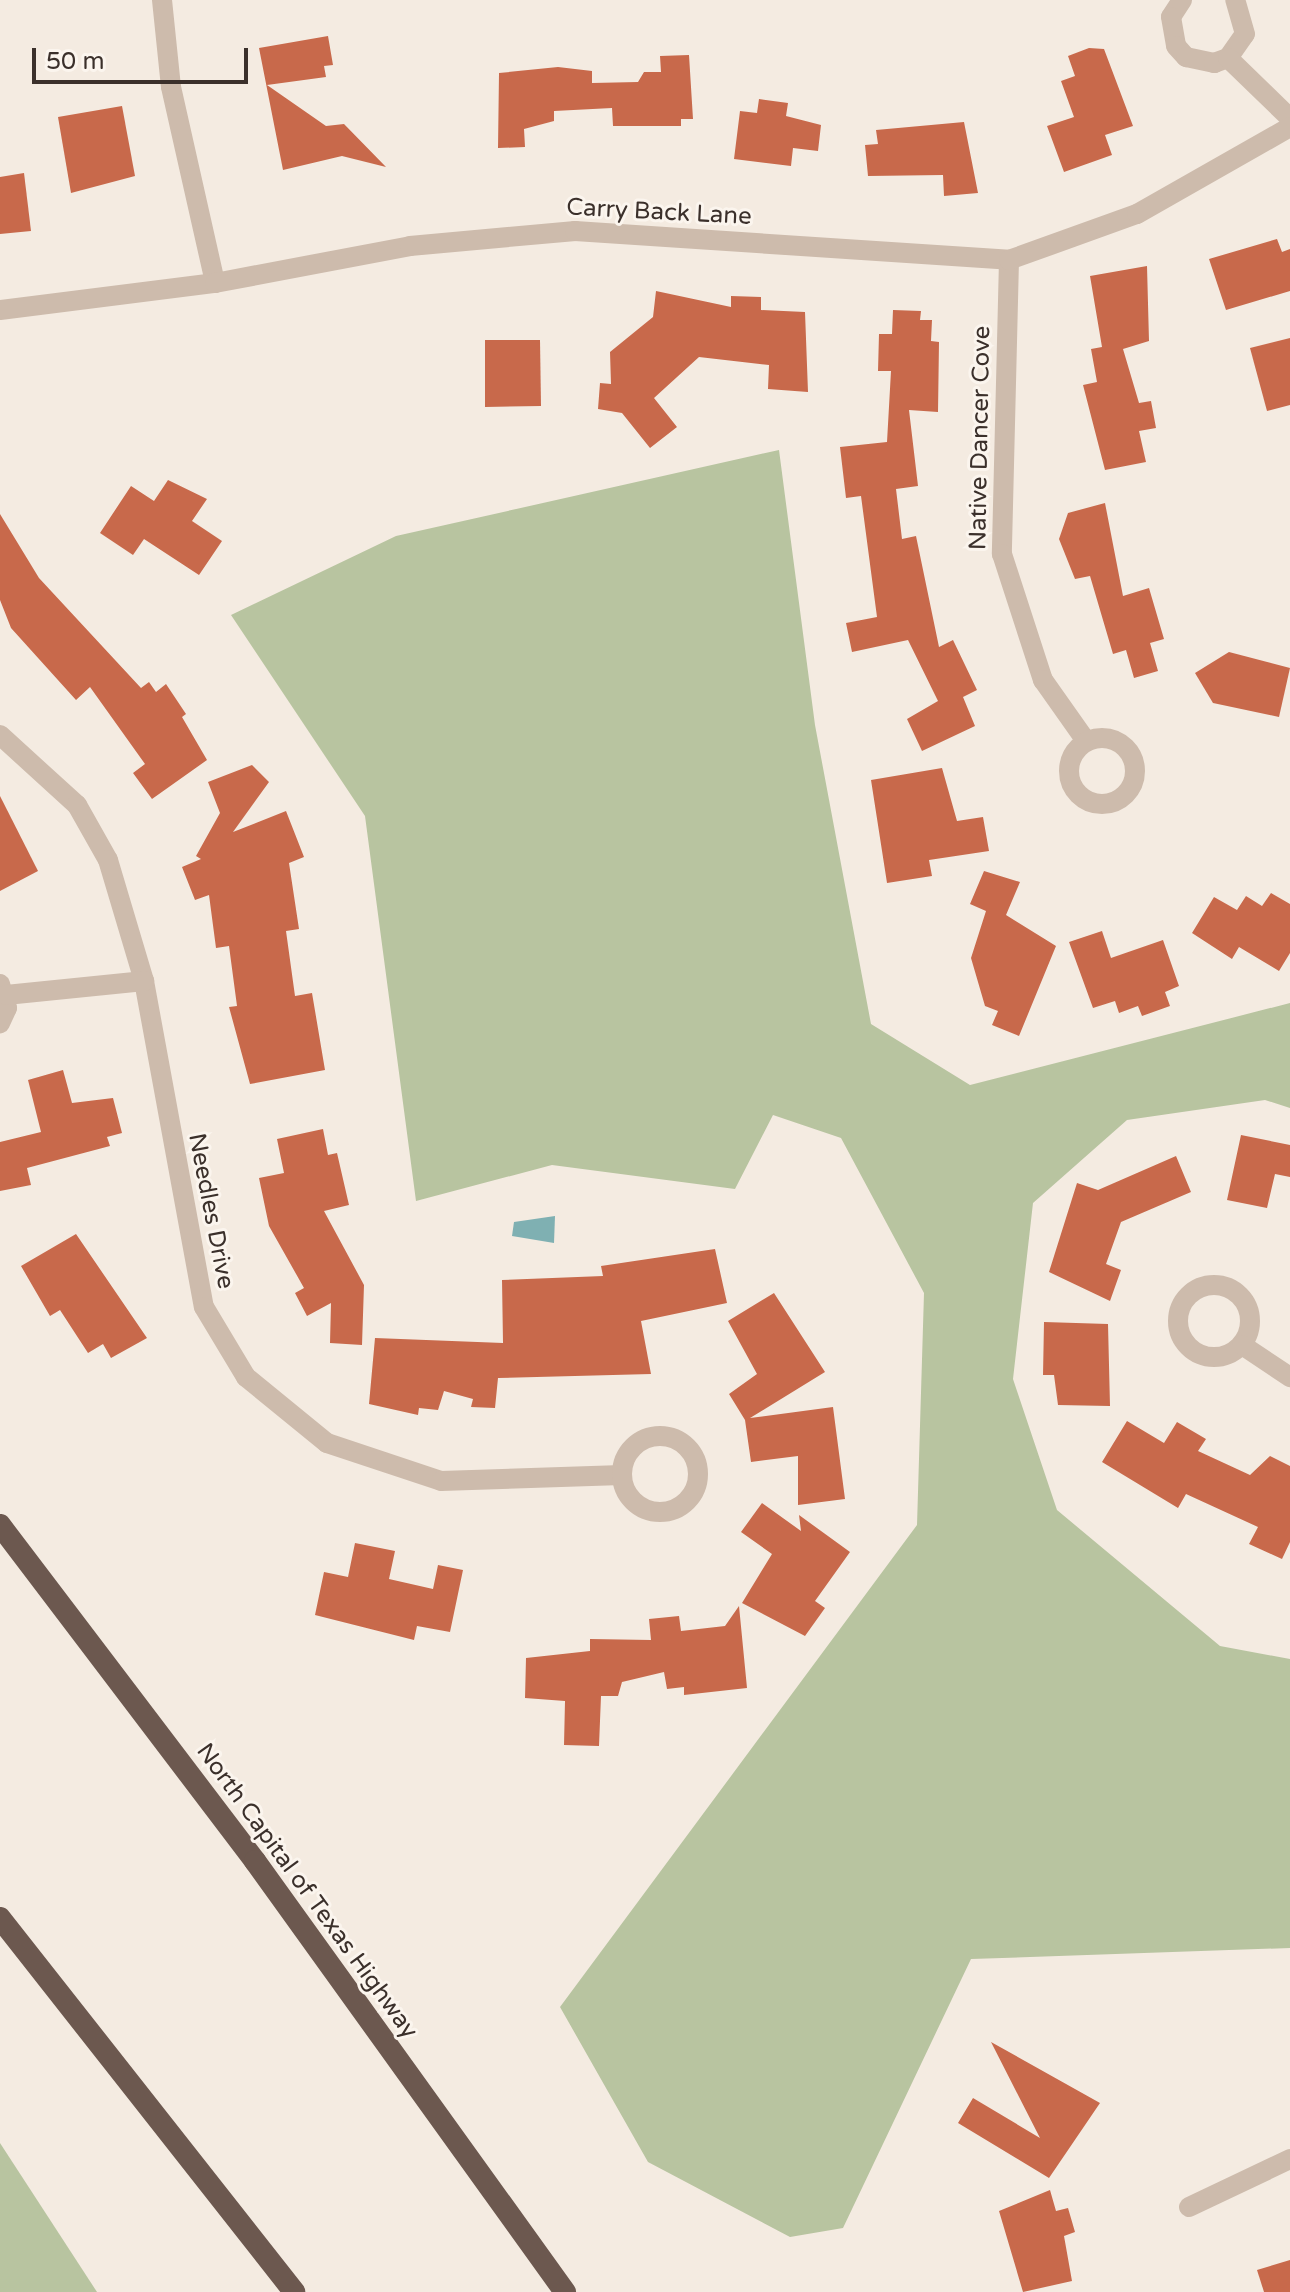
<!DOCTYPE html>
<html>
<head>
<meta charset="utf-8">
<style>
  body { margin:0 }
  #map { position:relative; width:1290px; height:2292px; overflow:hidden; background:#f4ebe1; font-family:"Varela Round",sans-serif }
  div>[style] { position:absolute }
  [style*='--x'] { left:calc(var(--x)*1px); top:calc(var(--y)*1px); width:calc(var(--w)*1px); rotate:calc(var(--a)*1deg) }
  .green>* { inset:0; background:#b8c4a0 }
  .water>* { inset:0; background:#7fb0b2 }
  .building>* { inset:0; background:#c8694b }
  .minor>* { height:20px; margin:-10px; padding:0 10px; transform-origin:10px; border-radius:10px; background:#cdbbac }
  .minor>.ring { margin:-10px; padding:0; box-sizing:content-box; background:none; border:20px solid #cdbbac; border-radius:50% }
  .trunk>* { height:22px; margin:-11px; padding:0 11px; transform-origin:11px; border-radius:11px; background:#6c584f }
  span { translate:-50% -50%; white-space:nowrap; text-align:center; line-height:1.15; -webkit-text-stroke:6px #fbf5ee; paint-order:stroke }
  .street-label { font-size:24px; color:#3b302b }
  .scale { position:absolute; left:32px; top:48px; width:216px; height:36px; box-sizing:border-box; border:4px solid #3b302b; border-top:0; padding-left:10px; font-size:24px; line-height:28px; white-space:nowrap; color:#3b302b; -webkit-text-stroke:6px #fbf5ee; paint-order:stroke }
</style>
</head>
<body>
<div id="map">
  <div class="green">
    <i style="clip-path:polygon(779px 450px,815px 725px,871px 1024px,970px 1085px,1290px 1003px,1290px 1108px,1265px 1100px,1127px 1120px,1033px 1203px,1013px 1379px,1057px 1510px,1220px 1646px,1290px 1659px,1290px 1948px,971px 1959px,843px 2228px,790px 2237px,648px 2162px,560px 2007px,917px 1525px,924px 1293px,841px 1138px,773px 1115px,735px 1189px,552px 1165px,416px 1201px,365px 816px,231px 615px,396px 536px)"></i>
    <i style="clip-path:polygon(0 2143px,97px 2292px,0 2292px)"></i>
  </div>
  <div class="water">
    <i style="clip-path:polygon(555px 1216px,554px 1243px,512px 1236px,514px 1222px)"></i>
  </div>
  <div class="building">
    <i style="clip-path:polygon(328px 36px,333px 65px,324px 66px,326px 77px,267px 85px,326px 126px,344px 124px,386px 167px,342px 156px,283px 170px,259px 48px)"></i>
    <i style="clip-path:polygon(1089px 48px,1104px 49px,1133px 126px,1105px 135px,1112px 155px,1064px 172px,1047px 126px,1074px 117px,1061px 81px,1075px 76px,1068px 56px)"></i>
    <i style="clip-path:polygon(689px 55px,693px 119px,681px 119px,681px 126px,613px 126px,612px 108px,554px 111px,554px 121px,524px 129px,525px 147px,498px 148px,499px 73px,558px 67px,592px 71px,592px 83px,638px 82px,644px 72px,661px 72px,660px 56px)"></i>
    <i style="clip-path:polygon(759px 99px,788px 103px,786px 116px,821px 125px,818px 151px,793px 148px,791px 166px,734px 159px,740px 111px,757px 113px)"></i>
    <i style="clip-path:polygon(122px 106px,135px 176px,71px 193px,58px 117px)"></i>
    <i style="clip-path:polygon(964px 122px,978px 193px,944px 196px,943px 175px,868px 176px,865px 145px,878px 144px,876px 130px)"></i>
    <i style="clip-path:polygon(24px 173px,31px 231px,0 234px,0 177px)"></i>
    <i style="clip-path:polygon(1277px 239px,1282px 252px,1290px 249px,1290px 291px,1226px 310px,1209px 259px)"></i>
    <i style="clip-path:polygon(1147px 266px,1149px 341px,1123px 349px,1139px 403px,1151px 401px,1156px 428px,1139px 431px,1146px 462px,1105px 470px,1083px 385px,1097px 382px,1091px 349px,1102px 347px,1090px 276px)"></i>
    <i style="clip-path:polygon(656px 291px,731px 307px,731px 296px,761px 297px,761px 310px,805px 312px,808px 392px,768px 389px,769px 365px,699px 357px,654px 398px,677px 427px,650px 448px,622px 413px,598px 409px,600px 383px,611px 384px,610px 352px,653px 317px)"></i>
    <i style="clip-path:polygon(893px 310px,921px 311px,920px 320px,932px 320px,931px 341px,939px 342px,938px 412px,909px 410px,918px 486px,896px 489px,902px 539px,916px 536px,939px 647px,953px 640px,977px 690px,963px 697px,975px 726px,922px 751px,907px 719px,938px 701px,908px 640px,852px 652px,846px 623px,877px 617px,861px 496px,846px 498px,840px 447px,887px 442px,891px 371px,878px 371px,879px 334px,892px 334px)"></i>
    <i style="clip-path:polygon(1290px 338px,1290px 405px,1267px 411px,1250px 348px)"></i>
    <i style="clip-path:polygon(485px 340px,540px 340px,541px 406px,485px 407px)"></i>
    <i style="clip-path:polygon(168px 480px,207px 499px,192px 521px,222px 541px,199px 575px,144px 539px,133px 555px,100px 533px,131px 486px,154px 501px)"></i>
    <i style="clip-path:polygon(1105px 503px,1123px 596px,1149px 588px,1164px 639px,1150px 643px,1158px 671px,1134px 678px,1126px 650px,1113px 654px,1090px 576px,1075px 579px,1059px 539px,1068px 513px)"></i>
    <i style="clip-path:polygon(0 514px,39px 578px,141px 688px,149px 682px,156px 692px,166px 684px,186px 714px,182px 717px,207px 760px,152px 799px,133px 773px,145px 764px,90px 687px,76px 700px,11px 628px,0 600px)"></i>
    <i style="clip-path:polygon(1229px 652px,1290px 668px,1279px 717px,1213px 703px,1195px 673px)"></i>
    <i style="clip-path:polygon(252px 765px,269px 782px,233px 832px,286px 811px,304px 857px,289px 863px,299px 929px,286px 931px,295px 996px,312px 993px,325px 1070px,250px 1084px,229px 1007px,237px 1006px,229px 946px,216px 948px,209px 895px,195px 900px,182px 867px,201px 859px,196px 856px,220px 813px,208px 782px)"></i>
    <i style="clip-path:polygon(942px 768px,957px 821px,983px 817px,989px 851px,929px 860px,932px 876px,887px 883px,871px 780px)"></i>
    <i style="clip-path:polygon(0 796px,38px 871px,0 891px)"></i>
    <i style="clip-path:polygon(984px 871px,1020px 882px,1006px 915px,1056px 946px,1019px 1036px,992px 1025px,998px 1011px,985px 1006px,971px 958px,986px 911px,970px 904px)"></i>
    <i style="clip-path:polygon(1271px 893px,1290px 904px,1290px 953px,1279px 971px,1239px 947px,1232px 959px,1192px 933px,1214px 897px,1237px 910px,1246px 896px,1262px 906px)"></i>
    <i style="clip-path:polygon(1102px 931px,1111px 958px,1163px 940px,1179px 986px,1165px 992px,1170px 1006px,1142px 1016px,1138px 1006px,1119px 1013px,1115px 1001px,1093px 1008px,1069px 942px)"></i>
    <i style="clip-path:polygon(63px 1070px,72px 1103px,113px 1098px,122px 1133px,107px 1137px,110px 1146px,27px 1168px,31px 1185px,0 1191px,0 1142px,41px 1132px,28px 1080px)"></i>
    <i style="clip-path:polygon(323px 1129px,328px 1155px,337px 1153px,349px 1205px,324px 1211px,364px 1285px,362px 1345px,330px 1343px,331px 1303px,307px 1316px,295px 1293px,304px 1288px,269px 1226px,259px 1178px,284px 1173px,277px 1139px)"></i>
    <i style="clip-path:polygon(1241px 1135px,1290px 1145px,1290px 1177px,1275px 1174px,1267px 1208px,1227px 1200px)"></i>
    <i style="clip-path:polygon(1176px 1156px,1191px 1192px,1121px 1222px,1106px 1264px,1121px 1270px,1110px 1301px,1049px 1272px,1077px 1183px,1098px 1190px)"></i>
    <i style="clip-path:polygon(76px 1234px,147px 1338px,111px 1358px,103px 1344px,88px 1353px,60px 1310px,50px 1316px,21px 1266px)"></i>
    <i style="clip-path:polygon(715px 1249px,727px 1303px,641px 1321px,651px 1374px,498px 1378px,495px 1408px,471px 1407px,473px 1399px,444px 1391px,438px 1410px,419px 1408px,418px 1415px,369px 1404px,375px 1338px,503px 1343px,502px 1280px,603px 1276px,601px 1266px)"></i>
    <i style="clip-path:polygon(774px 1293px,825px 1372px,750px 1418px,833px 1407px,845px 1499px,798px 1505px,798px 1456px,751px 1462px,745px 1420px,729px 1394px,757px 1374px,728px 1321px)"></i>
    <i style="clip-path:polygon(1044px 1322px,1108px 1324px,1110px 1406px,1058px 1405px,1054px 1375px,1043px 1375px)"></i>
    <i style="clip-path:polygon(1127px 1421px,1164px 1443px,1177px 1422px,1206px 1439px,1198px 1451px,1250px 1475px,1270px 1456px,1290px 1466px,1290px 1542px,1282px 1559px,1249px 1544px,1258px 1527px,1186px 1494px,1178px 1508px,1102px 1462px)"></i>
    <i style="clip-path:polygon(762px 1503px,801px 1531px,799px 1515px,850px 1552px,815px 1601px,825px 1608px,805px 1636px,742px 1603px,772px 1554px,741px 1532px)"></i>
    <i style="clip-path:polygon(355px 1543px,395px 1551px,389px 1579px,433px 1589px,438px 1565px,463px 1570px,450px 1632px,417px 1626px,414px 1640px,315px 1615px,324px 1572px,348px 1577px)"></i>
    <i style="clip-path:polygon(739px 1606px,747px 1688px,684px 1695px,684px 1687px,667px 1689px,664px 1672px,622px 1682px,618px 1696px,601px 1696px,599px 1746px,564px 1745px,565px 1701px,525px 1698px,526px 1658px,590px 1651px,590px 1639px,651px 1640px,649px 1619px,679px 1616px,681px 1631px,725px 1626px)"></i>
    <i style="clip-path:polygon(991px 2042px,1100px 2103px,1049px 2178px,958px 2123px,973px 2098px,1040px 2138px)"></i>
    <i style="clip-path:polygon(1050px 2190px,1056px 2211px,1068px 2208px,1075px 2232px,1064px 2236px,1072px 2281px,1023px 2292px,999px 2211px)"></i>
    <i style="clip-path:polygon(1290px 2260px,1290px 2292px,1264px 2292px,1257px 2270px)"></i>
  </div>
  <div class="minor">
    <i style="--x:162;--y:0;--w:87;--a:84.1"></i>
    <i style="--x:171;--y:87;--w:201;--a:77.3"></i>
    <i style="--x:1182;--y:0;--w:20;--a:123"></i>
    <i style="--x:1171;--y:17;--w:29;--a:80"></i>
    <i style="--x:1176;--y:46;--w:15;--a:48"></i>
    <i style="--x:1186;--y:57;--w:29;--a:12"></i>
    <i style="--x:1214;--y:63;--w:15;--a:-20"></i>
    <i style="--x:1228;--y:58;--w:29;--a:-55"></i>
    <i style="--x:1245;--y:34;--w:35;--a:-106"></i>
    <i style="--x:1228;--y:58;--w:86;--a:44.1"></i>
    <i style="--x:1009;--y:260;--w:294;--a:91.4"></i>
    <i style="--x:1002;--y:554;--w:133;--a:72"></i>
    <i style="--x:1043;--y:680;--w:75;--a:54.8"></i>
    <i style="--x:0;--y:310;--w:217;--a:-7.2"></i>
    <i style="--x:215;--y:283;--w:198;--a:-10.7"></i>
    <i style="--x:410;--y:246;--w:166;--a:-5.2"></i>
    <i style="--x:575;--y:231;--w:435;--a:3.8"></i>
    <i style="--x:1009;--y:260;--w:136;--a:-19.8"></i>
    <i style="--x:1137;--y:214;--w:176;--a:-29.6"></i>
    <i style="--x:0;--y:735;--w:104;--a:42.3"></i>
    <i style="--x:77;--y:805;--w:63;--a:60.6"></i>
    <i style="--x:108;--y:860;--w:126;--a:73.4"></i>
    <i style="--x:144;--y:981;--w:331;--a:79.6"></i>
    <i style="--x:204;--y:1307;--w:82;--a:59"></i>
    <i style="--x:246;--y:1377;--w:104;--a:39.2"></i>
    <i style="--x:327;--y:1443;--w:120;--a:18.4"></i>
    <i style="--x:441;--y:1481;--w:181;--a:-1.9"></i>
    <i class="ring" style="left:1069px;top:738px;width:46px;height:46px"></i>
    <i style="--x:0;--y:984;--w:25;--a:74"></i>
    <i style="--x:7;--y:1008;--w:17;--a:115"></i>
    <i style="--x:6;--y:995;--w:139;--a:-5.8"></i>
    <i class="ring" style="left:1178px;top:1285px;width:52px;height:52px"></i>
    <i style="--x:1242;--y:1345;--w:58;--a:33.7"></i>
    <i class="ring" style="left:622px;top:1436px;width:56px;height:56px"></i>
    <i style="--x:1189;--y:2207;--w:112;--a:-25.4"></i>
  </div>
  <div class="trunk">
    <i style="--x:0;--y:1525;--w:422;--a:52.8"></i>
    <i style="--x:255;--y:1861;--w:531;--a:54.27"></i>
    <i style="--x:0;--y:1918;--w:476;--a:51.8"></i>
  </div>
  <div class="street-label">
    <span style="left:659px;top:212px;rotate:3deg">Carry Back Lane</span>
    <span style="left:980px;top:438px;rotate:-89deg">Native Dancer Cove</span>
    <span style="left:211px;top:1211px;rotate:79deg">Needles Drive</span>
    <span style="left:307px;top:1891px;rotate:54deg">North Capital of Texas Highway</span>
  </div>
  <div class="scale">50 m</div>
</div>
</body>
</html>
